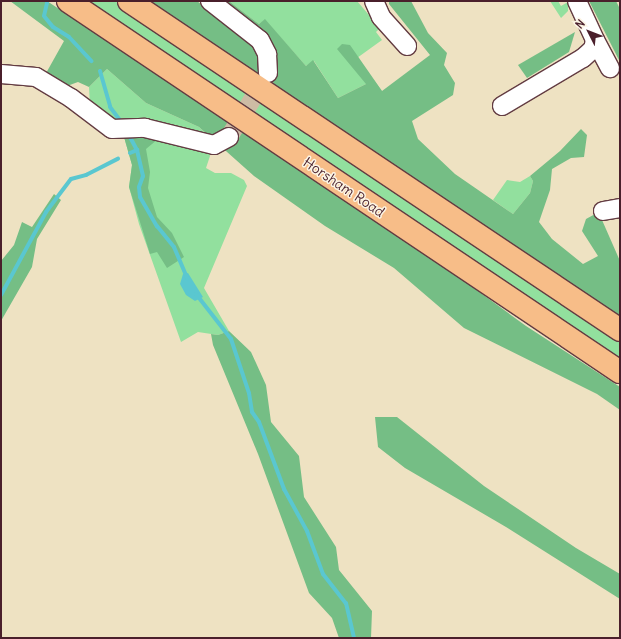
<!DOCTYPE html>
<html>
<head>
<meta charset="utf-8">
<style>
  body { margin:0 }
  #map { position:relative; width:621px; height:639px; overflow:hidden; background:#eee2c2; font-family:Delius,sans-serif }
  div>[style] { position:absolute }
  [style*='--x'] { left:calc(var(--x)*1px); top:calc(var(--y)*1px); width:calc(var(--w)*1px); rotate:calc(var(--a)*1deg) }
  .green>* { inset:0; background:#92e09e }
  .forest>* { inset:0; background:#75be85 }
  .water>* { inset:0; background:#5ac7d0 }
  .stream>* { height:4px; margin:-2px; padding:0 2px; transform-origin:2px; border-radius:2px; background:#5ac7d0 }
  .minor-tunnel>* { height:18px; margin-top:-9px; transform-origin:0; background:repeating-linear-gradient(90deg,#cdbba4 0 18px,transparent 0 27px) }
  .roads { filter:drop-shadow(1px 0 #633c42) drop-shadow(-1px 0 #633c42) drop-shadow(0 1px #633c42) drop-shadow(0 -1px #633c42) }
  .minor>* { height:18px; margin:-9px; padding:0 9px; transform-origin:9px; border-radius:9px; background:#fff }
  .highway>* { height:22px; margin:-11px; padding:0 11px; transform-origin:11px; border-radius:11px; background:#f7bd88 }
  span { translate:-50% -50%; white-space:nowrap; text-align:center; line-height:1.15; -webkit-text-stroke:3px #fcf5e5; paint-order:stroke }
  .street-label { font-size:14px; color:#4a1f2b }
  .frame { position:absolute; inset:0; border:2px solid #4a1f2b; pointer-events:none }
  .north { position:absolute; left:569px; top:12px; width:40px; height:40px; -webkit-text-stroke:3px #fcf5e5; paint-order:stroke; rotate:312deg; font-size:11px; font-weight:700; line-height:16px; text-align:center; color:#4a1f2b }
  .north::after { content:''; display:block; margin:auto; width:14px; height:18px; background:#4a1f2b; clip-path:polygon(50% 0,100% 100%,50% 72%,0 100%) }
</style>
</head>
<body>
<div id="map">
  <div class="green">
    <i style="clip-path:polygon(83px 1px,115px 1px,620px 339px,620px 362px)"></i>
    <i style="clip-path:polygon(229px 1px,357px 1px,380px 28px,376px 32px,382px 40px,357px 58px,382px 91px,366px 84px,338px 98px,314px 61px,306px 66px,265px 20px,259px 24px)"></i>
    <i style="clip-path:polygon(550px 1px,558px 1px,561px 6px,568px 2px,568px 11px,561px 18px)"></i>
    <i style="clip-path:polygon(107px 69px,146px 103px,199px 127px,212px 139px,117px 123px,90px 106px,89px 87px)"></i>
    <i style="clip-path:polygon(143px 133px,208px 148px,210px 156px,206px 168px,215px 173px,231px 173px,244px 180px,247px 186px,204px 288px,229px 331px,218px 335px,198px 332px,181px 342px,139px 224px,129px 187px,132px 165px,124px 137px)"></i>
    <i style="clip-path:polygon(530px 176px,533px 181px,530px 193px,513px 214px,493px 200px,507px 180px,520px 182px)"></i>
  </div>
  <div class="forest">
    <i style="clip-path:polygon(10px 1px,47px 1px,445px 267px,526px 326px,620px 387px,620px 410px,597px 394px,464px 328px,394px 268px,325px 226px,254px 176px,199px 127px,146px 103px,107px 69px,89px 87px,78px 82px,67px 86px,45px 75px,64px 41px)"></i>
    <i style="clip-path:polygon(144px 1px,197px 1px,273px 61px,219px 1px,229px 1px,259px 24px,265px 19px,306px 66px,313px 60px,338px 98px,366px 84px,337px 49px,342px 44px,350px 45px,382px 91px,430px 55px,389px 4px,389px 1px,411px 1px,428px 33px,447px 53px,444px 65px,455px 83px,453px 95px,412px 121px,418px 139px,455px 174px,513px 214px,530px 193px,533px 181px,530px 176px,560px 151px,581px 129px,587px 135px,584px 157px,571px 158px,552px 169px,550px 190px,539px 222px,552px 239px,583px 264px,598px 256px,582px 231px,586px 219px,597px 213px,602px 220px,620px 261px,620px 320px)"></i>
    <i style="clip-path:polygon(589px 1px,616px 1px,620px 9px,620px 62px)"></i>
    <i style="clip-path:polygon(575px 32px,569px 52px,527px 78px,518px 65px)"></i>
    <i style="clip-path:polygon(143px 133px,158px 139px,146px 149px,150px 172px,148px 188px,157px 217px,172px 233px,184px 257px,167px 268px,157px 252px,150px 254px,129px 187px,132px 165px,124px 137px)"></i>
    <i style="clip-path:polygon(54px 194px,61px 200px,37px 239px,32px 267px,1px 321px,1px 261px,14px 245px,22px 222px,32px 227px)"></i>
    <i style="clip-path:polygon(229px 331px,251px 352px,266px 385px,271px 422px,299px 456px,304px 497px,336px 547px,339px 570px,372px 611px,371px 638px,339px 638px,332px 618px,309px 593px,258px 454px,213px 345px,211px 334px,218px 335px)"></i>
    <i style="clip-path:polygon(375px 417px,397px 417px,484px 486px,576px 548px,620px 574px,620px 599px,506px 527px,405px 468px,378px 447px)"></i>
  </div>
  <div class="water">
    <i style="clip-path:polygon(188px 273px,203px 297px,195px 301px,186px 295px,180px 284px,183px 274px)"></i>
  </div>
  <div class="stream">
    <i style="--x:47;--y:3;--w:13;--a:103"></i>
    <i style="--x:44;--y:16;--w:14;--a:51"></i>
    <i style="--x:53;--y:27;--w:19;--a:32"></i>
    <i style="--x:69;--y:37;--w:33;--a:47"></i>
    <i style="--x:100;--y:71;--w:37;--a:74"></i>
    <i style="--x:110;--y:107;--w:20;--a:53"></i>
    <i style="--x:130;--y:137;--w:15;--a:62"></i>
    <i style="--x:137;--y:150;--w:27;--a:77"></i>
    <i style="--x:143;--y:176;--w:12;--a:110"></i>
    <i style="--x:139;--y:187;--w:10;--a:84"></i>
    <i style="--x:140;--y:197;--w:34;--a:60"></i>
    <i style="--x:157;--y:226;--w:27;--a:51"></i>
    <i style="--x:174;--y:247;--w:34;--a:67"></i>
    <i style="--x:130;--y:153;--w:8;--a:-23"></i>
    <i style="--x:196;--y:294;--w:57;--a:52.1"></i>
    <i style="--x:231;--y:339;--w:57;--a:71.6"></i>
    <i style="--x:249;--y:393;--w:19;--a:81"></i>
    <i style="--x:252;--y:412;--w:12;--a:55"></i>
    <i style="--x:259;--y:422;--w:72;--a:69.5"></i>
    <i style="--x:284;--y:489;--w:48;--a:61.3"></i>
    <i style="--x:307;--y:531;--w:46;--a:69.6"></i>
    <i style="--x:323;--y:574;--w:37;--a:52"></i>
    <i style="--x:346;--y:603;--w:36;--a:77"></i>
    <i style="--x:1;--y:295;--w:94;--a:-61.5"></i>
    <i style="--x:46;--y:212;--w:41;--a:-52.9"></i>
    <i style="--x:71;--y:179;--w:16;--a:-15"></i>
    <i style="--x:86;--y:175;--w:36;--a:-27"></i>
  </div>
  <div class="minor-tunnel">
    <i style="--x:229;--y:137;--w:70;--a:-58.3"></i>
  </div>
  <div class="roads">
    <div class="minor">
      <i style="--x:210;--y:1;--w:63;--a:38"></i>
      <i style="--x:260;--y:40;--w:16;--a:63"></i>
      <i style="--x:267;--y:54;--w:19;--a:87"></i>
      <i style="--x:374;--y:1;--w:17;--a:66"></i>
      <i style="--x:381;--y:17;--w:39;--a:48"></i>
      <i style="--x:595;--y:40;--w:32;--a:62"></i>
      <i style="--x:1;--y:74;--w:35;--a:5"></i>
      <i style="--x:36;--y:77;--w:41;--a:31"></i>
      <i style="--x:71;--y:98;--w:51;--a:37.1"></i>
      <i style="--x:112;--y:129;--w:33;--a:-2"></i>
      <i style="--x:145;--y:128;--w:71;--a:13.8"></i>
      <i style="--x:214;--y:145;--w:17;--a:-28"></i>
      <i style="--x:502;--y:106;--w:94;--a:-30.7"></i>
      <i style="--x:583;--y:58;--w:13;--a:-42"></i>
      <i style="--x:593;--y:49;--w:9;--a:-77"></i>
      <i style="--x:595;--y:40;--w:43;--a:-114.8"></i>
      <i style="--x:603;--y:211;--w:17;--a:-10"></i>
    </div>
    <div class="highway">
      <i style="--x:68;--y:1;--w:665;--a:33.91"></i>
      <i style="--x:129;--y:1;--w:591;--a:33.82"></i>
    </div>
  </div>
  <div class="street-label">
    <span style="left:344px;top:187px;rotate:34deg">Horsham Road</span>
  </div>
  <div class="frame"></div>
  <div class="north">N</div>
</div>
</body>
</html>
